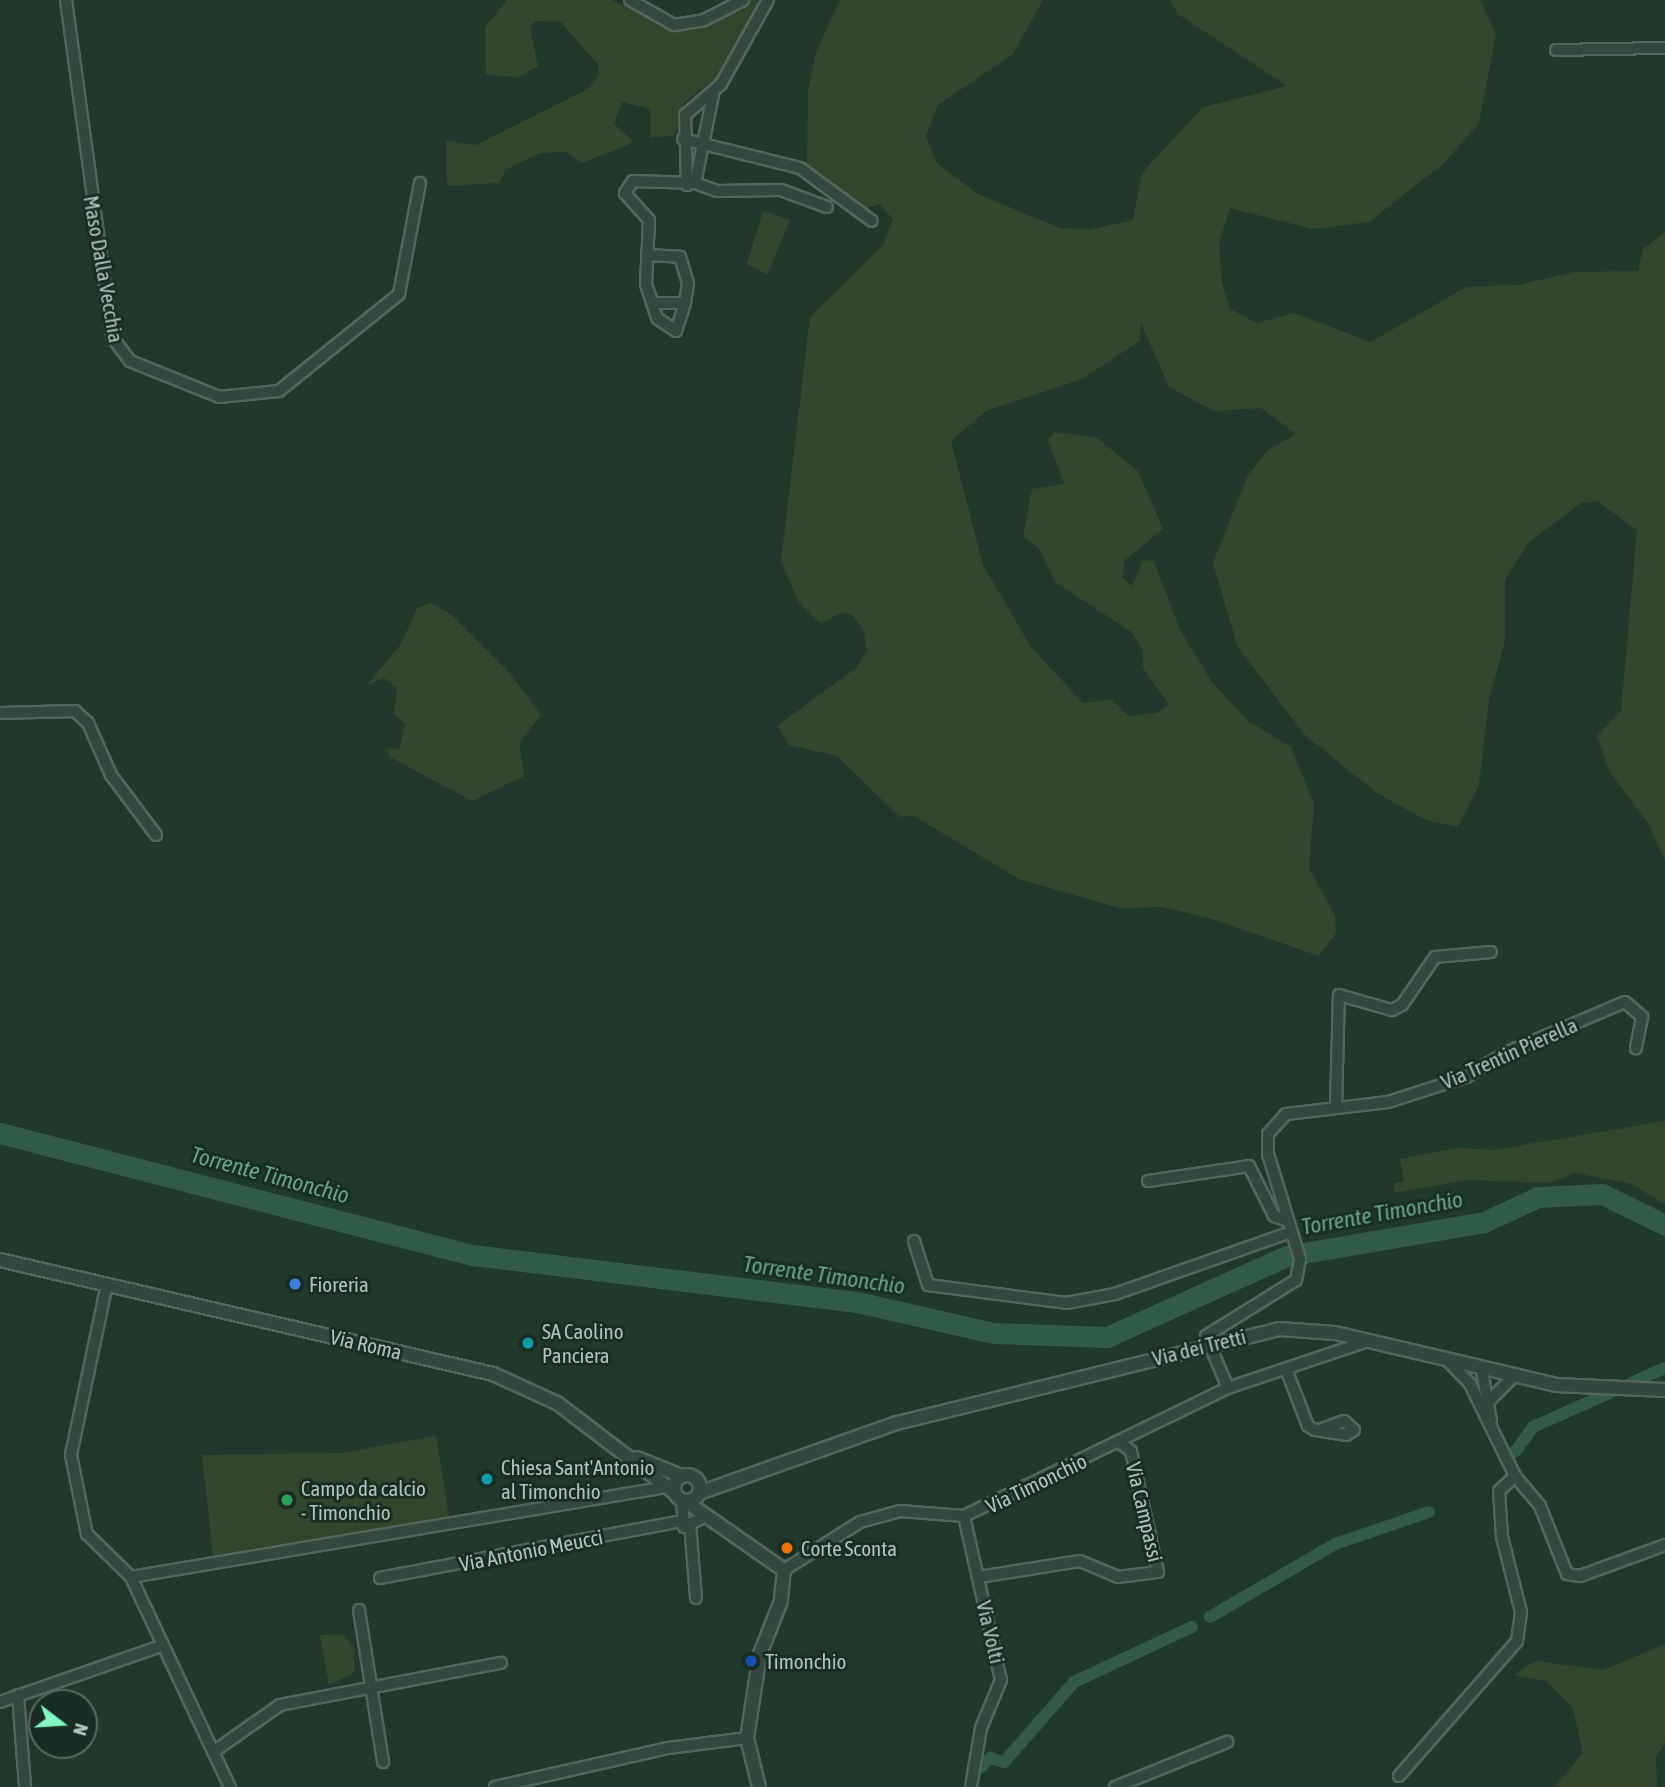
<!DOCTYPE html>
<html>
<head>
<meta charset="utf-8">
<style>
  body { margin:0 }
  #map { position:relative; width:1665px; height:1787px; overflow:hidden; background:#21382d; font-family:"Asap Condensed",sans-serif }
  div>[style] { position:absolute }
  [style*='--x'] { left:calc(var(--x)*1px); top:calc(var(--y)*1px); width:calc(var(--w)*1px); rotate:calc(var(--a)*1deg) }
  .green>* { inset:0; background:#32462d }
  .canal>* { height:12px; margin:-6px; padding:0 6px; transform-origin:6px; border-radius:6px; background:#315b47 }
  .river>* { height:21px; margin:-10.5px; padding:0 10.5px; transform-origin:10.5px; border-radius:10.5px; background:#315b47 }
  .roads { filter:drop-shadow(2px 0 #52665d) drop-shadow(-2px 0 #52665d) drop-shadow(0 2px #52665d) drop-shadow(0 -2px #52665d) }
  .minor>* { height:10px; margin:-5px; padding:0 5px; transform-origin:5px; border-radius:5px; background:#35483f }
  .tertiary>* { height:12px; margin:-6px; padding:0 6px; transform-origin:6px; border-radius:6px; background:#35483f }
  .tertiary>.ring { margin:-6px; padding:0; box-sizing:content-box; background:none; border:12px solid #35483f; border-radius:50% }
  .dots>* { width:19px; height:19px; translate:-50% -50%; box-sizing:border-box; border:4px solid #1a2d24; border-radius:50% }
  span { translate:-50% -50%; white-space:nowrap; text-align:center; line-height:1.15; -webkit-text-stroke:6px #1a2d24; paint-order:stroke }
  .street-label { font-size:21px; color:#afc5bb }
  .poi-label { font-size:21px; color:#afc5bb }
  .left { translate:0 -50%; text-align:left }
  .water-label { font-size:23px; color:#68a487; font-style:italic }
  .north { position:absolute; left:28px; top:1689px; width:70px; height:70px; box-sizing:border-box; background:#1a2d24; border:2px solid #566a60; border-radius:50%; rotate:107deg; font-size:19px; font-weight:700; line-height:28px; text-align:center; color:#afc5bb }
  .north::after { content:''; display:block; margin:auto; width:24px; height:32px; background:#83f6c3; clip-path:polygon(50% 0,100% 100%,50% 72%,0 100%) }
</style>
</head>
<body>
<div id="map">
  <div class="green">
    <i style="clip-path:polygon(507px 0,612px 0,676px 29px,746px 0,763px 0,716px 78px,684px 103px,675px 135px,650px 138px,651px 109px,622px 102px,614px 124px,634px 142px,582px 163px,567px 152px,540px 153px,505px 170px,500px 183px,447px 186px,446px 141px,476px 145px,586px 90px,599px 76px,599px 66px,561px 22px,534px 21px,530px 28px,538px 66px,517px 78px,486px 74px,485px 27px)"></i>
    <i style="clip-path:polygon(840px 0,1043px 0,1013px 54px,938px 105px,926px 136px,937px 163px,978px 194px,1060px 228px,1088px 230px,1133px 220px,1142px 173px,1203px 107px,1287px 86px,1178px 14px,1170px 0,1480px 0,1496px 34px,1479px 123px,1443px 164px,1369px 222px,1313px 229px,1230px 208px,1219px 244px,1222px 282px,1230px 309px,1257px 323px,1294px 313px,1371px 342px,1466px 287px,1518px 285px,1574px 272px,1638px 271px,1643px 249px,1665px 232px,1665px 861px,1649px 825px,1609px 771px,1597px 736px,1621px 711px,1637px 530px,1597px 501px,1581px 503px,1529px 542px,1505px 580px,1505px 641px,1489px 699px,1479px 785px,1458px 827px,1426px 820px,1377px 793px,1306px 736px,1238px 648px,1213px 563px,1248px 475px,1267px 451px,1296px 434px,1261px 408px,1214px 411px,1169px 387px,1141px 323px,1140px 341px,1082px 379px,986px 411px,951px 441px,983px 565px,1031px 647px,1083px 703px,1112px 700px,1129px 716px,1157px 713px,1169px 705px,1143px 668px,1143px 650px,1130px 631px,1055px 582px,1039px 548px,1023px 536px,1032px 489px,1064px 484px,1048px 440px,1054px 432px,1097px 438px,1138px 471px,1163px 529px,1124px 561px,1123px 578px,1132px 586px,1143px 560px,1154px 561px,1180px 630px,1212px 682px,1248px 721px,1291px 747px,1314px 804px,1309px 868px,1335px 916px,1336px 933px,1319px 956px,1209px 918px,1162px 907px,1119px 908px,1019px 879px,914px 816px,900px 817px,837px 756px,789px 745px,777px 726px,856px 668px,867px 651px,863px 629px,852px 615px,842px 612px,821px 624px,798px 601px,781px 561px,810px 317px,883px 245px,893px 219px,879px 204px,863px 210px,807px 168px,808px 90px,816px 52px)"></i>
    <i style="clip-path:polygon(763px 211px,790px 220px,767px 275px,747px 264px)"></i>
    <i style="clip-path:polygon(431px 603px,452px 615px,508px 671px,541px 715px,519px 743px,524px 776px,472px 801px,390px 757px,387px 748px,399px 750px,405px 724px,394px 714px,397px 688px,384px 678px,367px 685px,401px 644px,417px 608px)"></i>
    <i style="clip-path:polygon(1665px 1121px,1665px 1205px,1632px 1184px,1575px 1173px,1550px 1183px,1467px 1180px,1395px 1193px,1393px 1184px,1404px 1181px,1400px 1159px,1456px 1148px,1493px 1150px)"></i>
    <i style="clip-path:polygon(436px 1436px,449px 1516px,213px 1557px,202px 1455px,340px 1453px)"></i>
    <i style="clip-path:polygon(343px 1634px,354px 1648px,355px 1672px,329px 1685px,320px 1635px)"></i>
    <i style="clip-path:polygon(1665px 1644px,1665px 1743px,1656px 1757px,1657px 1787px,1555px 1787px,1583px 1753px,1573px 1708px,1546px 1681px,1514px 1675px,1535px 1661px,1603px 1670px)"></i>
  </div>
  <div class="canal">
    <i style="--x:1515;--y:1452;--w:31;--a:-54"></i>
    <i style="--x:1533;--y:1427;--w:145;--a:-24.1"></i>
    <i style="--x:1210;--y:1617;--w:145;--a:-30.3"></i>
    <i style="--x:1335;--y:1544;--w:99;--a:-18.8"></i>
    <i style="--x:981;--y:1767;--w:13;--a:-45"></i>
    <i style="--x:990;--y:1758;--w:15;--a:16"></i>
    <i style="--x:1004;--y:1762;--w:106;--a:-48.8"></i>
    <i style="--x:1074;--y:1682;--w:130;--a:-25"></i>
  </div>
  <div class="river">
    <i style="--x:0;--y:1133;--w:488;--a:14.5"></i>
    <i style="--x:473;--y:1255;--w:387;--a:7"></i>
    <i style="--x:857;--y:1302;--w:140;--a:12.8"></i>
    <i style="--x:994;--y:1333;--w:113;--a:2"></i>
    <i style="--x:1107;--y:1337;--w:196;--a:-24.3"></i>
    <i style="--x:1286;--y:1256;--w:201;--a:-9.7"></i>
    <i style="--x:1484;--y:1222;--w:60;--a:-24.8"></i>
    <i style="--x:1538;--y:1197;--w:64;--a:-2.7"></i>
    <i style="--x:1602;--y:1194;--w:70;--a:26.2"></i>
  </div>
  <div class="roads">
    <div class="minor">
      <i style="--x:66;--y:0;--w:340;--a:82.2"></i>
      <i style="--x:112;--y:337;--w:30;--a:53"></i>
      <i style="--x:130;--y:361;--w:96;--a:22"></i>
      <i style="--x:219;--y:397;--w:60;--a:-5.7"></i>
      <i style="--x:279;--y:391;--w:154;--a:-38.9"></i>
      <i style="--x:399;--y:294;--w:113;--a:-79.3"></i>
      <i style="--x:630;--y:0;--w:51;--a:29.6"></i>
      <i style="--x:674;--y:25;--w:30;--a:-9"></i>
      <i style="--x:704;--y:20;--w:44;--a:-27.1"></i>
      <i style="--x:1556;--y:50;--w:109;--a:-1.1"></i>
      <i style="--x:683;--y:139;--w:121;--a:13.9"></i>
      <i style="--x:800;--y:168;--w:89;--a:36.4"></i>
      <i style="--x:695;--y:183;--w:23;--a:20"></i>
      <i style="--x:717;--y:191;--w:64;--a:-0.9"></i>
      <i style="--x:781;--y:190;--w:49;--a:20.3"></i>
      <i style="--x:687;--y:185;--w:70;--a:-91.6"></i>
      <i style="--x:685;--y:115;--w:48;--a:-40.7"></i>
      <i style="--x:721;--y:84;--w:96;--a:-60.8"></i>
      <i style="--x:647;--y:255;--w:33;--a:3"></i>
      <i style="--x:680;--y:257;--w:28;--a:73"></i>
      <i style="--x:688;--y:284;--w:19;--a:99"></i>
      <i style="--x:685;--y:303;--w:32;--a:180"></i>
      <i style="--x:685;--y:303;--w:29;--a:108"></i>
      <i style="--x:676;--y:331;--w:23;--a:-146"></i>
      <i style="--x:657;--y:318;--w:36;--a:-108"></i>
      <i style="--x:646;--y:284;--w:64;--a:-87.3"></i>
      <i style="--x:649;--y:220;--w:36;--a:-132"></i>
      <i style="--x:625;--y:193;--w:14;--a:-56"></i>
      <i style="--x:633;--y:181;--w:62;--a:1.8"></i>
      <i style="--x:695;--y:183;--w:90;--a:-78.4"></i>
      <i style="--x:0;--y:713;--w:75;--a:-1.5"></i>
      <i style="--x:75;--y:711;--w:18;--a:43"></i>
      <i style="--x:88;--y:723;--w:57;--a:66.1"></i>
      <i style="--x:111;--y:775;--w:75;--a:53.1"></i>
      <i style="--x:1336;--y:1106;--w:111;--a:-88.5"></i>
      <i style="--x:1339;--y:995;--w:55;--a:15.8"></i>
      <i style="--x:1392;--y:1010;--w:11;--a:-27"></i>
      <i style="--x:1402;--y:1005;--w:58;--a:-55.5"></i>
      <i style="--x:1435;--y:957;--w:56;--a:-5.1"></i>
      <i style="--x:1148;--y:1181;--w:102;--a:-8.4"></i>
      <i style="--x:1249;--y:1166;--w:56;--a:63.4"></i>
      <i style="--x:1274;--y:1216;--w:15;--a:20"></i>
      <i style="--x:914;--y:1241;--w:46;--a:72.3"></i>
      <i style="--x:928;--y:1285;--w:139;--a:7.4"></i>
      <i style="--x:1066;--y:1303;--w:50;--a:-10.4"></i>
      <i style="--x:1115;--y:1294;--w:187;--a:-19.4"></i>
      <i style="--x:107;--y:1284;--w:175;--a:101.9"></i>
      <i style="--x:71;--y:1455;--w:81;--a:78.6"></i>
      <i style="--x:87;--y:1534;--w:62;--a:44.3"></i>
      <i style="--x:1449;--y:1362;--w:30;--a:46"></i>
      <i style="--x:1470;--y:1384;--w:102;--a:63.9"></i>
      <i style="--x:1515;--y:1476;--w:39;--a:50"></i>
      <i style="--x:1540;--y:1506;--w:73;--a:68.3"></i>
      <i style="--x:1567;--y:1574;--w:13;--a:9"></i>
      <i style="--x:1580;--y:1576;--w:90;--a:-20"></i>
      <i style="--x:1286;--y:1369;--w:61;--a:68.9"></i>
      <i style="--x:1308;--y:1426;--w:8;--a:30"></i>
      <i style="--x:1315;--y:1430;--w:31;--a:9"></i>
      <i style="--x:1346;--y:1435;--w:9;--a:-32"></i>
      <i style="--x:1354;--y:1430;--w:13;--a:-138"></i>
      <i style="--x:1344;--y:1421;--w:27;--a:160"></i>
      <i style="--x:1482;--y:1371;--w:51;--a:79.8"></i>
      <i style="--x:1228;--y:1388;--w:56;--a:-112.9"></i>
      <i style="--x:1206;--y:1336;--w:106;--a:-31.9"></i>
      <i style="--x:1296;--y:1280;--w:21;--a:-79"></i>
      <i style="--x:1300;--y:1259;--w:110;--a:-106.9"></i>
      <i style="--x:1268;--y:1154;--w:20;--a:-90"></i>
      <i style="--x:1268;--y:1134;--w:27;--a:-48"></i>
      <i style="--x:1286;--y:1114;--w:103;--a:-6.7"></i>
      <i style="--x:1388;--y:1102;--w:82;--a:-17.8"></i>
      <i style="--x:1466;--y:1077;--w:46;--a:-31.6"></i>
      <i style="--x:1505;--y:1053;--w:130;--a:-23"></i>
      <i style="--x:1625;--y:1002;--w:23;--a:41"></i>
      <i style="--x:1642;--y:1017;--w:32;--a:101"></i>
      <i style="--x:1491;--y:1399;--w:30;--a:-45"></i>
      <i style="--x:682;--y:1500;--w:27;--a:86"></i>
      <i style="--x:964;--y:1516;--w:168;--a:77.3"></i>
      <i style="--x:1001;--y:1680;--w:52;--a:112.6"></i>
      <i style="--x:981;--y:1728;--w:60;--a:99.6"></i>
      <i style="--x:784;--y:1570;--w:90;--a:-32.3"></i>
      <i style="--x:860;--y:1522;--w:41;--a:-15.4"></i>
      <i style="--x:900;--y:1511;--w:64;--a:4.5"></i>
      <i style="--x:964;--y:1516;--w:293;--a:-25.9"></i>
      <i style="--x:1228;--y:1388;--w:148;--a:-18.6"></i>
      <i style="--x:131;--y:1577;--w:544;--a:-9.53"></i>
      <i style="--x:131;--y:1577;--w:232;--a:64.8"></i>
      <i style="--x:979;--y:1577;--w:102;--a:-9"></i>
      <i style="--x:1080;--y:1561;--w:41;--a:22.8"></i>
      <i style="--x:1118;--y:1577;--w:40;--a:-7.1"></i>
      <i style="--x:1158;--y:1572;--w:124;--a:-102.6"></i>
      <i style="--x:1131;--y:1451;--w:15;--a:-143"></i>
      <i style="--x:380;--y:1578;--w:308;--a:-10.7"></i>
      <i style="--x:696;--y:1598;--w:74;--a:-94.6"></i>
      <i style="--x:690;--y:1524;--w:18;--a:-27"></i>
      <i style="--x:359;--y:1610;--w:154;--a:81"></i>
      <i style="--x:18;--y:1695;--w:92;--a:85.6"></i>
      <i style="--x:0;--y:1702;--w:170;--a:-19.2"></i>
      <i style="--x:213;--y:1752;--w:82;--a:-35"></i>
      <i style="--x:280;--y:1705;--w:225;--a:-10.8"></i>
      <i style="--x:1399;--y:1776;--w:179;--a:-48.8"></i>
      <i style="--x:1517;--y:1641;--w:29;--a:-82"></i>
      <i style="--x:1521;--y:1612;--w:77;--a:-104.2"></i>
      <i style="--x:1502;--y:1537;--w:46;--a:-93.7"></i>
      <i style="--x:1499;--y:1491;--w:22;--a:-43"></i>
      <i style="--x:495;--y:1787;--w:177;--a:-12.7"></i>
      <i style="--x:668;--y:1748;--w:80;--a:-7.2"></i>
      <i style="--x:1115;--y:1787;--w:121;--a:-21.9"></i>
    </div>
    <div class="tertiary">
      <i style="--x:0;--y:1260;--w:506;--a:13.02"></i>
      <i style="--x:493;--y:1374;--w:70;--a:24.4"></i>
      <i style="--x:557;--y:1403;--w:148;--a:37.3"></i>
      <i style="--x:637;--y:1458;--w:48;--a:22.2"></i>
      <i class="ring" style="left:674px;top:1475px;width:14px;height:14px"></i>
      <i style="--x:699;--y:1493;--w:210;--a:-19.5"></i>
      <i style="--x:897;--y:1423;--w:394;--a:-13.8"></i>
      <i style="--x:1280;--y:1329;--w:55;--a:4.2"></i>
      <i style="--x:1335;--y:1333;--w:227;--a:13.2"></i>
      <i style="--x:1556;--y:1385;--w:109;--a:2.6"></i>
      <i style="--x:685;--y:1501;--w:121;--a:34.9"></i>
      <i style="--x:784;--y:1570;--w:31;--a:96"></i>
      <i style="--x:781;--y:1601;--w:57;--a:111.6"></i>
      <i style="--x:760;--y:1654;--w:85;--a:98.8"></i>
      <i style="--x:747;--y:1738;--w:50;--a:76.2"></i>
    </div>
  </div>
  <div class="dots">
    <i style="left:295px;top:1284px;background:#3f7fe0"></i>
    <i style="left:528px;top:1343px;background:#0f9aa8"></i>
    <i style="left:487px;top:1479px;background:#0f9aa8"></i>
    <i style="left:287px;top:1500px;background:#2e9e5b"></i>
    <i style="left:787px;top:1548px;background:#e8710a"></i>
    <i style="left:751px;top:1661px;background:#1a4fb4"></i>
  </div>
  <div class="street-label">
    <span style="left:104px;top:269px;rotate:80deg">Maso Dalla Vecchia</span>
    <span style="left:1509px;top:1053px;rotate:-24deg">Via Trentin Pierella</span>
    <span style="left:366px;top:1344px;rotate:13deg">Via Roma</span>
    <span style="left:1199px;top:1347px;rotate:-14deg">Via dei Tretti</span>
    <span style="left:1036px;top:1483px;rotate:-26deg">Via Timonchio</span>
    <span style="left:1145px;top:1512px;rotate:77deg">Via Campassi</span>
    <span style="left:531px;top:1550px;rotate:-11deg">Via Antonio Meucci</span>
    <span style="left:991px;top:1632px;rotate:77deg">Via Volti</span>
  </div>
  <div class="poi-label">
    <span class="left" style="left:309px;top:1284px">Fioreria</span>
    <span class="left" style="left:542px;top:1343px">SA Caolino<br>Panciera</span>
    <span class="left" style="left:501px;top:1479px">Chiesa Sant'Antonio<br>al Timonchio</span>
    <span class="left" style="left:301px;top:1500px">Campo da calcio<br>- Timonchio</span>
    <span class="left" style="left:801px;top:1548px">Corte Sconta</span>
    <span class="left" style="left:765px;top:1661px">Timonchio</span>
  </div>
  <div class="water-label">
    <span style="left:270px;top:1175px;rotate:15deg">Torrente Timonchio</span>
    <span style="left:1382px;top:1213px;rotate:-10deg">Torrente Timonchio</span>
    <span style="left:824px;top:1275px;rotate:8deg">Torrente Timonchio</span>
  </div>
  <div class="north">N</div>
</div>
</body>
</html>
